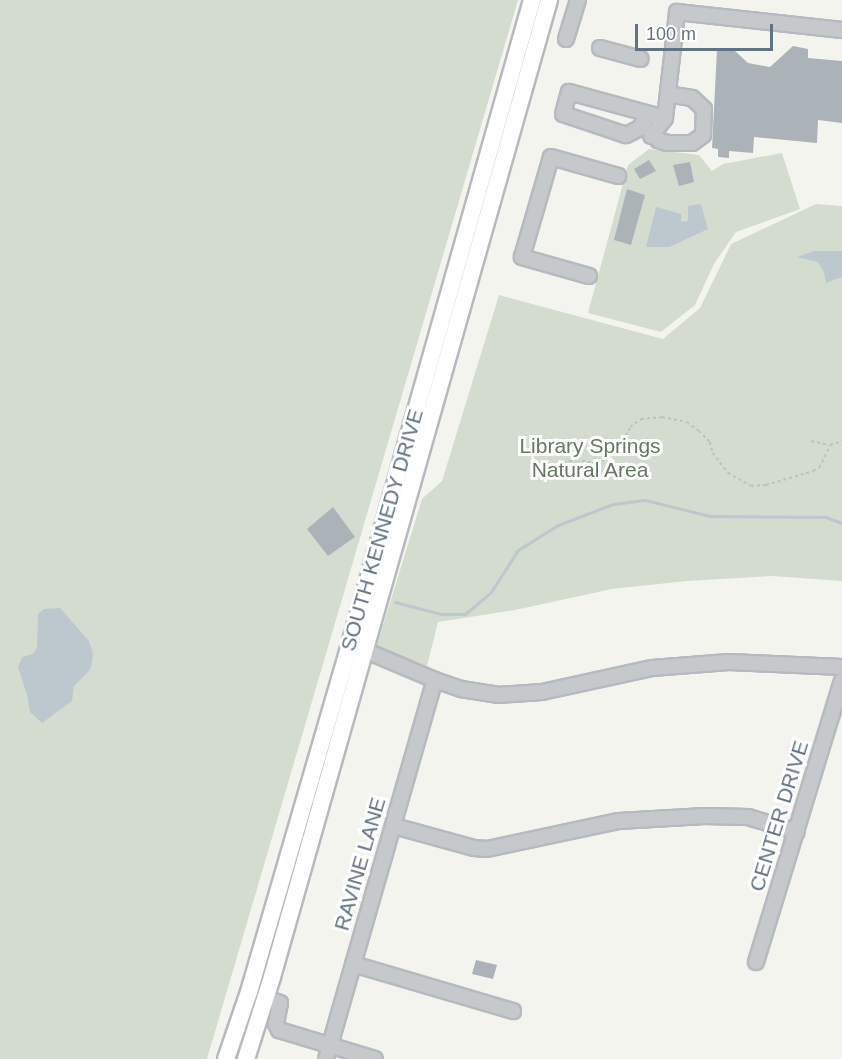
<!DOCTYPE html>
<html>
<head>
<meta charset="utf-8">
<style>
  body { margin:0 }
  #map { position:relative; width:842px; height:1059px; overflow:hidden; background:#f4f4ef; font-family:Helvetica,sans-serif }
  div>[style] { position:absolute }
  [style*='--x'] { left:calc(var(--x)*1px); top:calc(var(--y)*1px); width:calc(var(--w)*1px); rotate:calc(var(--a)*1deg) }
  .green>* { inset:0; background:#d4dcd0 }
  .water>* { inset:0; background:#bcc8cd }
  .stream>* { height:3px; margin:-1.5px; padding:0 1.5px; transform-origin:1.5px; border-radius:1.5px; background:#bcc8cd }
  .building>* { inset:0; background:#abb3b8 }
  .path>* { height:1.5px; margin-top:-0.75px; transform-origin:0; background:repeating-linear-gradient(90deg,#bec0c2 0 3px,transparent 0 6px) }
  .roads { filter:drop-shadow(2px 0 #b6babe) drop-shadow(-2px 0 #b6babe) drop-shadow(0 2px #b6babe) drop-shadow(0 -2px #b6babe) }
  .minor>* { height:14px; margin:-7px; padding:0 7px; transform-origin:7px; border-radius:7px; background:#c6c9cc }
  .major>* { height:16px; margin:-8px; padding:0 8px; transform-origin:8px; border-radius:8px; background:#fff }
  span { translate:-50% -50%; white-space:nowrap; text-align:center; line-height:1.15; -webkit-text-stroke:6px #fff; paint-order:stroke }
  .park-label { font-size:21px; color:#647a5f }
  .street-label { font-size:21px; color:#607383 }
  .scale { position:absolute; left:635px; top:24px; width:138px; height:27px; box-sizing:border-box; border:3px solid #607383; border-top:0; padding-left:8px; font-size:18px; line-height:21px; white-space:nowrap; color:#607383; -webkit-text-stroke:4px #fff; paint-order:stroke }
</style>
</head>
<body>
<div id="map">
  <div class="green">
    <i style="clip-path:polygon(0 0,518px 0,207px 1059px,0 1059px)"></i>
    <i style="clip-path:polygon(649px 149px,699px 155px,712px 171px,723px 164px,782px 153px,800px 209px,736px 232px,714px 264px,695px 305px,661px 332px,588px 313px,628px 165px)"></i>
    <i style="clip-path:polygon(816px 204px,842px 206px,842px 581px,772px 576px,687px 581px,612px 589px,515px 610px,438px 622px,427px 666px,376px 648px,422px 499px,442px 481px,499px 295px,663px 339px,700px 308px,731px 244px)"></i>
  </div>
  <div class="water">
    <i style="clip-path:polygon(701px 204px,708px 229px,669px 247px,646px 247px,656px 207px,681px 214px,681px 222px,688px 221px,688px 206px)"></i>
    <i style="clip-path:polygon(814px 251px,842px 251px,842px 277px,826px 283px,824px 272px,818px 262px,797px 257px)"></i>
    <i style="clip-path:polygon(60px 608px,89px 641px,93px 653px,92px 663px,90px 670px,74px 686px,72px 701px,42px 723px,30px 712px,27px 695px,18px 667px,22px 657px,33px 654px,37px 648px,38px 614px,44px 609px)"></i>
  </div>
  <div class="stream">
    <i style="--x:395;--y:602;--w:48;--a:14.6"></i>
    <i style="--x:441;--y:614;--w:24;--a:0"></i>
    <i style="--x:465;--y:614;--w:34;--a:-40"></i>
    <i style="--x:491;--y:592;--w:50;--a:-57.3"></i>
    <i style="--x:518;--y:550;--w:47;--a:-32"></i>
    <i style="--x:558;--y:525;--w:59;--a:-20.9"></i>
    <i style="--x:613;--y:504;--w:32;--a:-7"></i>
    <i style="--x:645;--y:500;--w:67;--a:13.8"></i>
    <i style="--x:710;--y:516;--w:116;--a:0.5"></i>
    <i style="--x:826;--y:517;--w:17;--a:21"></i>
  </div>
  <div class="building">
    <i style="clip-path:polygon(793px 46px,808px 49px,808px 58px,842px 61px,842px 123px,818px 120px,817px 143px,754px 137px,753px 153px,729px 151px,729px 158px,718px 157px,718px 149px,712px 148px,717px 49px,735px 51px,748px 63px,770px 67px)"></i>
    <i style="clip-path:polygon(649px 160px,656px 171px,640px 179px,634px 169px)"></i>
    <i style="clip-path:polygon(690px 162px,694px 182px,679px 186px,673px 165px)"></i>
    <i style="clip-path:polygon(627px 189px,645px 195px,631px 245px,614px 240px)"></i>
    <i style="clip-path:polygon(333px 507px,355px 537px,328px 556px,307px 529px)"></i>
    <i style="clip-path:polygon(476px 960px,497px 965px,493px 979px,472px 974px)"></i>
  </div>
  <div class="path">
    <i style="--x:811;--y:441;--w:18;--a:13"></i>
    <i style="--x:557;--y:464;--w:19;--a:-12"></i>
    <i style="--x:576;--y:460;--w:20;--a:9"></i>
    <i style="--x:596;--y:463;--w:14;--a:-21"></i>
    <i style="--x:609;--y:458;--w:16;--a:-45"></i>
    <i style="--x:620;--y:447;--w:22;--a:-63"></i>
    <i style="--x:630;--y:427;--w:14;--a:-36"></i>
    <i style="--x:641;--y:419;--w:21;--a:-5"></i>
    <i style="--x:662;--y:417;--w:25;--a:11"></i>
    <i style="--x:687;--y:422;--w:15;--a:37"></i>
    <i style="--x:699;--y:431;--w:16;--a:45"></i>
    <i style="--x:710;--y:442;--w:11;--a:75"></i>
    <i style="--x:713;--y:453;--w:25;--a:53"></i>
    <i style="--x:728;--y:473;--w:26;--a:29"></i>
    <i style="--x:751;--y:486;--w:15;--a:-4"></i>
    <i style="--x:766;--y:485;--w:49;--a:-16.6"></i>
    <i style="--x:813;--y:471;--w:7;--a:-27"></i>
    <i style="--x:819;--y:468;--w:25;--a:-64"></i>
    <i style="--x:830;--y:445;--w:13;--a:-18"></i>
  </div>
  <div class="roads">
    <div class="minor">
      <i style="--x:566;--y:39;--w:41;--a:-72.9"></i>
      <i style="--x:600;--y:48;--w:42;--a:15"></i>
      <i style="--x:648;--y:115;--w:15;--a:122"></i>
      <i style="--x:640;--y:128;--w:16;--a:153"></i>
      <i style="--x:626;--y:135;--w:66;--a:-161.6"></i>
      <i style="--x:563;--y:114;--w:23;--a:-75"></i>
      <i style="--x:569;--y:92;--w:99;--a:15.2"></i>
      <i style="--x:654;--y:133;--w:8;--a:60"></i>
      <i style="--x:658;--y:140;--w:9;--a:18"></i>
      <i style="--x:667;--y:143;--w:25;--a:0"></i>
      <i style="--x:692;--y:143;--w:14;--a:-36"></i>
      <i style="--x:703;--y:135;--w:26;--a:-88"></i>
      <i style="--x:704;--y:109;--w:16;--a:-137"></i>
      <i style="--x:692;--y:98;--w:24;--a:-171"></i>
      <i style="--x:651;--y:136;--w:23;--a:-52"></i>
      <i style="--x:665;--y:118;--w:107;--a:-83.5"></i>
      <i style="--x:677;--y:12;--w:166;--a:6.2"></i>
      <i style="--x:589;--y:276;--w:70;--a:-164.2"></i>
      <i style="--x:522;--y:257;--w:104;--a:-73.8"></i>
      <i style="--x:551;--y:157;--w:70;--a:15.8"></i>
      <i style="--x:357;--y:647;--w:85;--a:22.9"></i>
      <i style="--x:435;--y:680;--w:28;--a:19"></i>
      <i style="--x:461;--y:689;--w:37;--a:9"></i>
      <i style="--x:498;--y:695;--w:44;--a:-3.9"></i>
      <i style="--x:542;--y:692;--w:113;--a:-12.3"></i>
      <i style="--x:652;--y:668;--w:77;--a:-4.5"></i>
      <i style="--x:729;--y:662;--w:113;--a:2.5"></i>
      <i style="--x:394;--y:826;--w:83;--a:15.4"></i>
      <i style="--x:474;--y:848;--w:13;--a:4"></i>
      <i style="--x:487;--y:849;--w:135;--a:-12"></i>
      <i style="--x:619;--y:821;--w:86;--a:-3.3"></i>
      <i style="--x:705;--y:816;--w:43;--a:1.3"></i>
      <i style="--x:748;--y:817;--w:51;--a:17"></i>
      <i style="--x:756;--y:962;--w:294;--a:-73"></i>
      <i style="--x:353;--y:964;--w:167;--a:16.4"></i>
      <i style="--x:266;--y:998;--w:15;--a:20"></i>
      <i style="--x:280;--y:1003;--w:21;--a:101"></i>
      <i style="--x:276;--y:1024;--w:7;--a:63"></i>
      <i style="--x:279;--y:1030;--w:100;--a:16.8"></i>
      <i style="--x:326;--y:1059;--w:394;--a:-74"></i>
    </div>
    <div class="major">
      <i style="--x:226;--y:1059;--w:71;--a:-71.1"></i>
      <i style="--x:249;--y:992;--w:362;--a:-73.8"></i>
      <i style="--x:350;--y:644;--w:669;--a:-74.22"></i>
      <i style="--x:246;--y:1059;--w:86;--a:-72.4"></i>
      <i style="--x:272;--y:977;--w:1016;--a:-74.17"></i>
    </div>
  </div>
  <div class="park-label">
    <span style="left:590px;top:458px">Library Springs<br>Natural Area</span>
  </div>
  <div class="street-label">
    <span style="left:382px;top:530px;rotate:-74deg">SOUTH KENNEDY DRIVE</span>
    <span style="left:779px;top:816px;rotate:-73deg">CENTER DRIVE</span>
    <span style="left:360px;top:864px;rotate:-74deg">RAVINE LANE</span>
  </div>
  <div class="scale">100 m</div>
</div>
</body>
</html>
